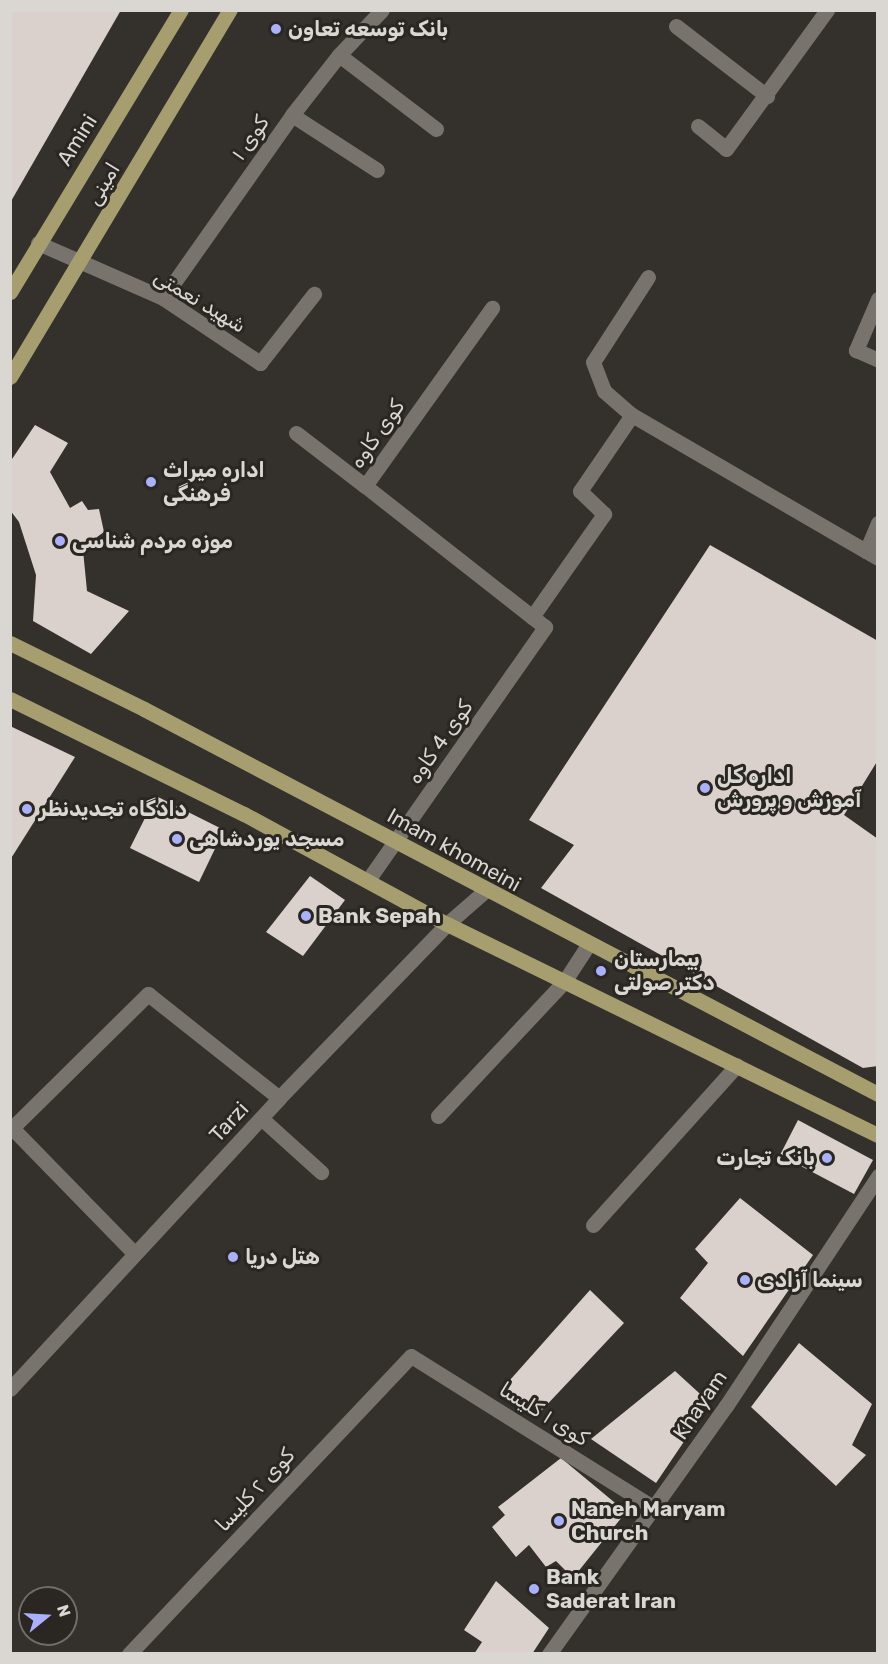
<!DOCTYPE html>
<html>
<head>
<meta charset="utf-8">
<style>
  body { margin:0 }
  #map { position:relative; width:888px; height:1664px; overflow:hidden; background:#34302b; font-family:Rubik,"Noto Sans Arabic",sans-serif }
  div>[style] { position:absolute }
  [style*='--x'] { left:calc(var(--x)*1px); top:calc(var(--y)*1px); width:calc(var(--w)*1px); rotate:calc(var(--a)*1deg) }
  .building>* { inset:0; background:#dad1cd }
  .minor>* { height:15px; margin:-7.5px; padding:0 7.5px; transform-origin:7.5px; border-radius:7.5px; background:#79736d }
  .major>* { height:15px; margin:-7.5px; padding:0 7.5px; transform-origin:7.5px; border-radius:7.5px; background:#a69e6f }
  .dots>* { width:16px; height:16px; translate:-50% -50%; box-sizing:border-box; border:3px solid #2a2621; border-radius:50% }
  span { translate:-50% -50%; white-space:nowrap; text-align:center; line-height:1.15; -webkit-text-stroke:6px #2a2621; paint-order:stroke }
  .poi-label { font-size:21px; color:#dad7d3; font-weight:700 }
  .left { translate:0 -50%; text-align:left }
  .right { translate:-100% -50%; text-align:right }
  .street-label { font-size:21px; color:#dad7d3 }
  .frame { position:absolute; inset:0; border:12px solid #dad7d3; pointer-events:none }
  .north { position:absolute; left:18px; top:1586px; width:60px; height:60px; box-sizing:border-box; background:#2a2621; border:2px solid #706d68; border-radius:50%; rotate:72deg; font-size:16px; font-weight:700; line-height:24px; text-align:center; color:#dad7d3 }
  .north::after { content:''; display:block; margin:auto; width:21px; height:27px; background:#a9b0fc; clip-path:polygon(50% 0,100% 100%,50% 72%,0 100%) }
</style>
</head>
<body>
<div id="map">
  <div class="building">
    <i style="clip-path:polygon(10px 10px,121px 10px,10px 203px)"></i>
    <i style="clip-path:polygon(35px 425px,68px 443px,50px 472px,70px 508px,82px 501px,88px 510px,99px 509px,104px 532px,97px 537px,95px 546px,83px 550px,87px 591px,129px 611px,91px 654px,33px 621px,36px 575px,19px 522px,10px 510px,10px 462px)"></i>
    <i style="clip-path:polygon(710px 545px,878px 641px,878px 760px,844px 815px,878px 839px,878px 1066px,863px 1068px,541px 888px,574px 845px,529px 820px)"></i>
    <i style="clip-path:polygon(10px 726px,75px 757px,10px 860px)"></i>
    <i style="clip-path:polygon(156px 796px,224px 830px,199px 882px,130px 848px)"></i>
    <i style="clip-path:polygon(310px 876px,345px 900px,303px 956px,266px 932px)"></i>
    <i style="clip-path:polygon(798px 1120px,873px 1160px,854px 1194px,780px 1155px)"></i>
    <i style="clip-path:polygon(740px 1198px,813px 1255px,743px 1356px,680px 1298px,708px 1263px,695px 1249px)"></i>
    <i style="clip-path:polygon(590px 1290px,624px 1323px,541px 1411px,502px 1389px)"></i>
    <i style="clip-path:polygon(799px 1343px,872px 1404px,852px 1445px,866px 1455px,836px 1486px,751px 1407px)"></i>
    <i style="clip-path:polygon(675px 1371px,710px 1403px,656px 1483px,591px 1439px)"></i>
    <i style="clip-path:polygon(561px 1458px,626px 1512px,573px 1578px,556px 1561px,546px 1567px,529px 1545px,516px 1557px,492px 1527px,505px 1515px,498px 1507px)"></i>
    <i style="clip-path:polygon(496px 1581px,549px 1628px,532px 1654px,474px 1654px,482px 1642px,464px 1630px)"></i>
  </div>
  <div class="minor">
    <i style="--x:676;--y:26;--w:115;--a:37.6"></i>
    <i style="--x:339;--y:55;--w:122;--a:37.3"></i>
    <i style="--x:292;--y:115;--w:101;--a:32.9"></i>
    <i style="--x:698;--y:126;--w:36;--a:39"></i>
    <i style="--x:726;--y:149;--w:172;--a:-54"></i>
    <i style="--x:38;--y:243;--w:137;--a:23.7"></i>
    <i style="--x:163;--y:298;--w:117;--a:33.8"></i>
    <i style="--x:260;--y:363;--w:88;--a:-52"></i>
    <i style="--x:648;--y:277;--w:101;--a:122.9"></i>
    <i style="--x:593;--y:362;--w:31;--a:69"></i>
    <i style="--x:604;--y:391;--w:37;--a:41"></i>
    <i style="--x:632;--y:415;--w:271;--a:30.2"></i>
    <i style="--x:163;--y:298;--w:224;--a:-54.8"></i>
    <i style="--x:292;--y:115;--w:76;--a:-51.9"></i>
    <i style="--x:339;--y:55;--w:62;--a:-46.3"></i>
    <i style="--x:878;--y:299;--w:56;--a:113.3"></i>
    <i style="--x:856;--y:350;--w:24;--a:24"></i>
    <i style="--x:296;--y:433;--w:87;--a:37.5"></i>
    <i style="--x:878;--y:523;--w:30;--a:113"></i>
    <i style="--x:866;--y:551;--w:14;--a:30"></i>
    <i style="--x:532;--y:617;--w:126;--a:-55"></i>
    <i style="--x:604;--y:514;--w:33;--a:-136"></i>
    <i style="--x:580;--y:491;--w:92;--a:-55.6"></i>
    <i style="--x:368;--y:880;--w:309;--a:-55"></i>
    <i style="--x:545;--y:627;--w:229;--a:-141.9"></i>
    <i style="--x:365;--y:486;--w:219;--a:-54.5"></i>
    <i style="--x:438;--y:1116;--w:184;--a:-46.8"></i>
    <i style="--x:564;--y:982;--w:44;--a:-57"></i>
    <i style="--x:261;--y:1118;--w:81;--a:42"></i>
    <i style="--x:593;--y:1225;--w:215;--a:-48"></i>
    <i style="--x:135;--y:1254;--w:176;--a:-134.3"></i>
    <i style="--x:12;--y:1128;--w:191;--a:-44.6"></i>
    <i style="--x:148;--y:994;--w:167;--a:38.4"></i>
    <i style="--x:10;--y:1389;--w:396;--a:-47.2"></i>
    <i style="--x:279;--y:1098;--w:242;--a:-46"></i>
    <i style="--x:447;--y:924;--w:50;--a:-41"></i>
    <i style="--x:129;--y:1654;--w:410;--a:-46.6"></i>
    <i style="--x:411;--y:1356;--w:287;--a:32"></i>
    <i style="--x:549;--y:1654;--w:305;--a:-54.5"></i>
    <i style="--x:726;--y:1406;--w:276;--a:-56.5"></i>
  </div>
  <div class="major">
    <i style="--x:10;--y:292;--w:330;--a:-58.8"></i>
    <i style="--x:10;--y:377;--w:428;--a:-59.1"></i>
    <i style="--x:10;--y:643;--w:149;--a:26.2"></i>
    <i style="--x:144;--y:709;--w:829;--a:27.68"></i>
    <i style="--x:10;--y:699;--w:261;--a:26.2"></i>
    <i style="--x:244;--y:814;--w:231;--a:28.5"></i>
    <i style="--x:447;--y:924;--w:480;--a:26.1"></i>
  </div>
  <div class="dots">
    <i style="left:276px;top:29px;background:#a9b0fc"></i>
    <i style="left:151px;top:482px;background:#a9b0fc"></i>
    <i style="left:60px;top:541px;background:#a9b0fc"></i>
    <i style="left:705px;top:788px;background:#a9b0fc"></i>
    <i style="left:27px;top:809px;background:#a9b0fc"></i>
    <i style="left:177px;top:839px;background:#a9b0fc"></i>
    <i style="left:306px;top:916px;background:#a9b0fc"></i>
    <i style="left:601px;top:971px;background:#a9b0fc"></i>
    <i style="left:827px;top:1158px;background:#a9b0fc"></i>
    <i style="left:233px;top:1257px;background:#a9b0fc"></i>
    <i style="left:745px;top:1280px;background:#a9b0fc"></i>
    <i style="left:559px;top:1521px;background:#a9b0fc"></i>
    <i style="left:534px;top:1589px;background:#a9b0fc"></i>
  </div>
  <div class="poi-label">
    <span class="left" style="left:288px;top:29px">بانک توسعه تعاون</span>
    <span class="left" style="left:163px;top:482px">اداره میراث<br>فرهنگی</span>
    <span class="left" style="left:72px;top:541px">موزه مردم شناسی</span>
    <span class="left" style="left:717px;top:788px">اداره کل<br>آموزش و پرورش</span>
    <span class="left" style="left:39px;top:809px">دادگاه تجدیدنظر</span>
    <span class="left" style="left:189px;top:839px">مسجد یوردشاهی</span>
    <span class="left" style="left:318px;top:916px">Bank Sepah</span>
    <span class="left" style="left:614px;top:971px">بیمارستان<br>دکتر صولتی</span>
    <span class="right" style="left:815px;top:1158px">بانک تجارت</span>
    <span class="left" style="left:245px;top:1257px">هتل دریا</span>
    <span class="left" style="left:757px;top:1280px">سینما آزادی</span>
    <span class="left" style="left:571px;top:1521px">Naneh Maryam<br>Church</span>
    <span class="left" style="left:546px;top:1589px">Bank<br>Saderat Iran</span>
  </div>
  <div class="street-label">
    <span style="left:250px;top:138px;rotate:-55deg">کوی ۱</span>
    <span style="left:77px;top:140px;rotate:-58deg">Amini</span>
    <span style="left:103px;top:184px;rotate:-59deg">امینی</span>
    <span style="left:200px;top:301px;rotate:31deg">شهید نعمتی</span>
    <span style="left:377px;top:434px;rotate:-55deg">کوی کاوه</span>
    <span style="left:440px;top:742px;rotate:-55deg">کوی 4 کاوه</span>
    <span style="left:454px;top:850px;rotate:29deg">Imam khomeini</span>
    <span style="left:229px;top:1122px;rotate:-47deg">Tarzi</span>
    <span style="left:700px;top:1405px;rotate:-56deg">Khayam</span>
    <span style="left:544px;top:1414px;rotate:32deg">کوی ۱ کلیسا</span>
    <span style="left:255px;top:1490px;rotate:-47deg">کوی ۲ کلیسا</span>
  </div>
  <div class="frame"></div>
  <div class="north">N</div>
</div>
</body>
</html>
